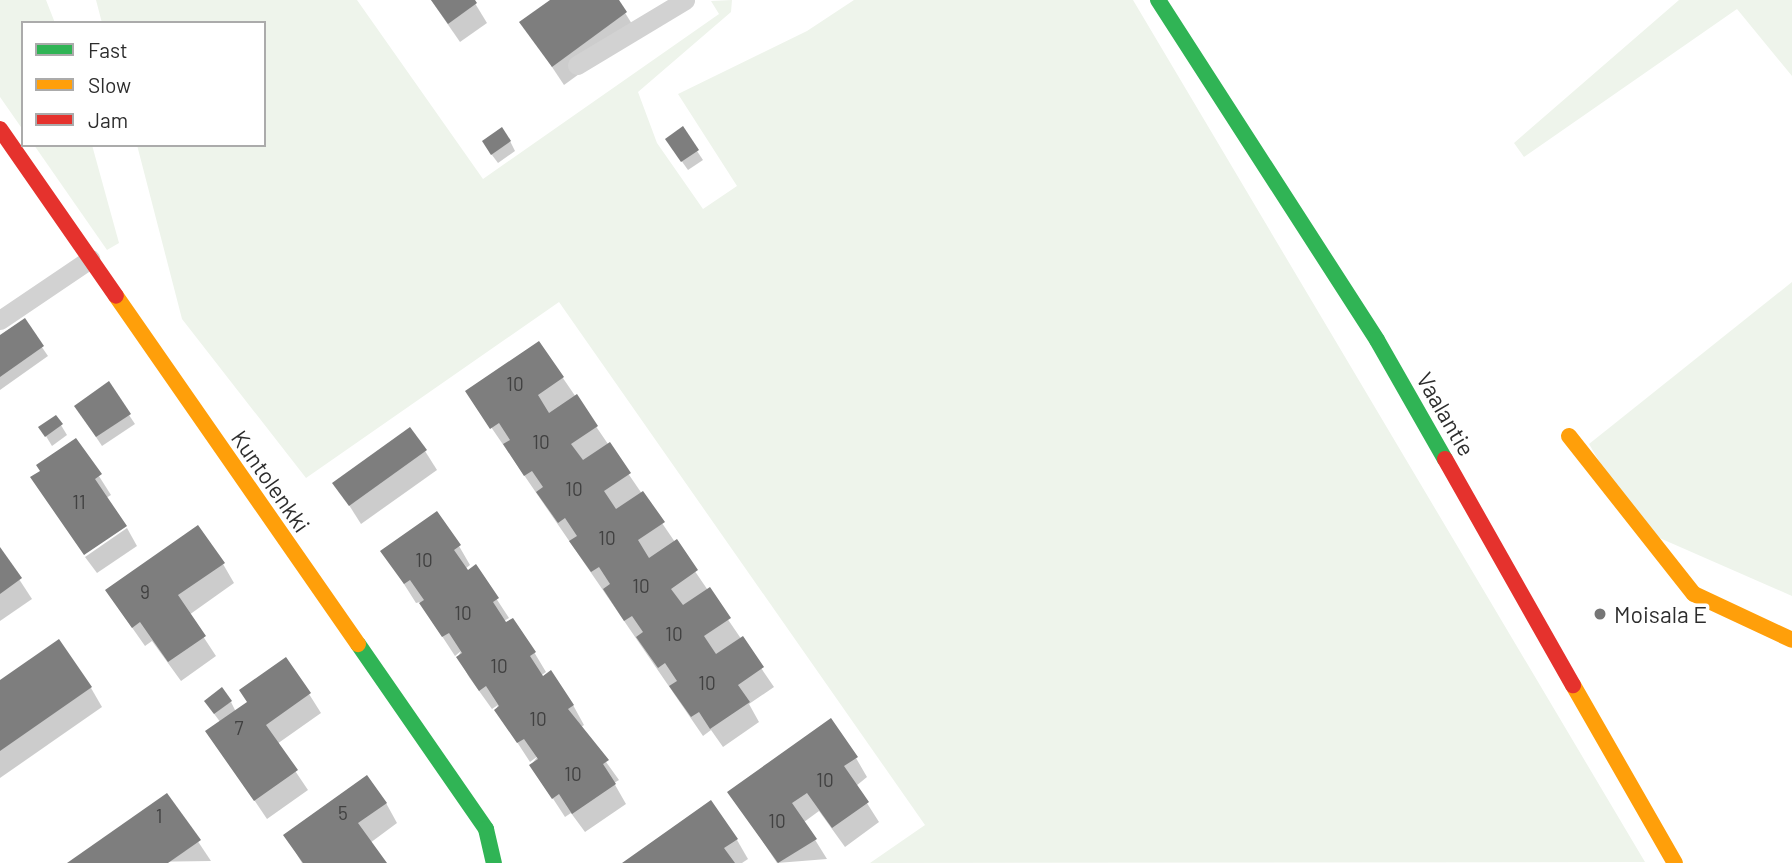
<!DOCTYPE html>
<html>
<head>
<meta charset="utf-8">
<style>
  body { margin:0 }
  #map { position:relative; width:1792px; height:863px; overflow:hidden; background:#fff; font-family:Barlow,sans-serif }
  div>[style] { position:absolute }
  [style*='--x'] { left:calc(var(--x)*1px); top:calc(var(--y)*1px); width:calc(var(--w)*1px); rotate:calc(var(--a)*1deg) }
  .green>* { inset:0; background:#eef4eb }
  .shadow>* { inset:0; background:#0003 }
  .building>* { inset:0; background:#7e7e7e }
  .lane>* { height:19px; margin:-9.5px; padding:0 9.5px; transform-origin:9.5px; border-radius:9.5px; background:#d2d2d2 }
  .fast>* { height:16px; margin:-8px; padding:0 8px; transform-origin:8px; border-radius:8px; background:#30b455 }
  .slow>* { height:16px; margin:-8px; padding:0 8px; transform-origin:8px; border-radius:8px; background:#ff9f0a }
  .jam>* { height:16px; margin:-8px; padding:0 8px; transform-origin:8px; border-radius:8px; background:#e5322d }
  .dots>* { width:19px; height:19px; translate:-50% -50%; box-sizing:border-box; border:4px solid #fff; border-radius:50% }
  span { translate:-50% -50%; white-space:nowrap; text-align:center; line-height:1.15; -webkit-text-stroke:7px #fff; paint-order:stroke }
  .number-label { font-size:19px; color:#414141 }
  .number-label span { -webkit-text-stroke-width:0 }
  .street-label { font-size:23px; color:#2d2d2d }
  .poi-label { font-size:23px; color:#2d2d2d }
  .left { translate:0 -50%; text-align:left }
  .legend { position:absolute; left:21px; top:21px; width:245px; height:126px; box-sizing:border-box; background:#fff; border:2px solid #ababab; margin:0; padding:9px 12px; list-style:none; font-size:21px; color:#2d2d2d }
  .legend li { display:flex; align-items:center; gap:14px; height:35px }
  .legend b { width:35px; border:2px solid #ababab }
</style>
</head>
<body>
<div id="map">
  <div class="green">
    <i style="clip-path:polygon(0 0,46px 0,55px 23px,23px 23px,23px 130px,0 97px)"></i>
    <i style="clip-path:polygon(96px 0,357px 0,483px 179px,719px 14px,711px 1px,732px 0,731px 12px,638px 92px,657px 143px,703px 209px,737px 186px,678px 94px,807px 31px,854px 0,1133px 0,1645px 862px,870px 863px,925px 825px,559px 302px,306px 478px,182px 319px,137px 145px,264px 145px,264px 23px,102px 23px)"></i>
    <i style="clip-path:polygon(1679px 0,1792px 0,1792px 76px,1737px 9px,1524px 157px,1514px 143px)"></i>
    <i style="clip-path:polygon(34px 145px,92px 145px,119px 243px,107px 250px)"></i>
    <i style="clip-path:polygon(1792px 282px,1792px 596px,1639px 529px,1589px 444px)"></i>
  </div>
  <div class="shadow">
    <i style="clip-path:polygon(431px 0,473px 0,487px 23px,460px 42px)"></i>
    <i style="clip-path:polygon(552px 0,617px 0,637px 32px,564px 85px,522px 22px)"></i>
    <i style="clip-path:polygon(510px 141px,515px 151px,498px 163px,489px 151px)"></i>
    <i style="clip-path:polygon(673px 149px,697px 151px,703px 160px,688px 170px)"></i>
    <i style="clip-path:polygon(24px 321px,48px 356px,0 390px,0 337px)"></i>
    <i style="clip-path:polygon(539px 343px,774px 687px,749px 704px,759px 722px,723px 747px,711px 730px,703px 736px,467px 392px)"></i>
    <i style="clip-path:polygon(129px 415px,135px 424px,102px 446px,82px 416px)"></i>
    <i style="clip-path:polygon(56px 417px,67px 435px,52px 446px,41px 428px)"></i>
    <i style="clip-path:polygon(76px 440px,111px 495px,106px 498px,44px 497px)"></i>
    <i style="clip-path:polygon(425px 451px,437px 470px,361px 524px,335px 483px)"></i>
    <i style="clip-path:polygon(127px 528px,137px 546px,97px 573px,85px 557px)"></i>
    <i style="clip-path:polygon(459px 546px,470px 565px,465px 569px,468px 572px,475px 566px,509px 618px,504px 621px,534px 652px,546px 672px,539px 677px,573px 705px,584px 725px,581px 727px,619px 780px,614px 783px,626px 804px,585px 832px,571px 813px,565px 817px,531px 765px,538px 756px,530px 762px,496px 710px,498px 705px,492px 709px,469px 677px,458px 657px,461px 651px,455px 656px,421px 604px,425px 601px,416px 603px,383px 551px)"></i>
    <i style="clip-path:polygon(0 550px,32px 599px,0 621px)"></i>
    <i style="clip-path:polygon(223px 564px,234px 583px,189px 615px,216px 656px,181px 681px,152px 641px,145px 646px,119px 609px)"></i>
    <i style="clip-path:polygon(0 682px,91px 688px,102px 707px,0 778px)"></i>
    <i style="clip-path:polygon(309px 694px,321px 713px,277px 744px,308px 790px,267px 819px,208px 732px,221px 723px,212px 711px,231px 702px,236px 712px)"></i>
    <i style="clip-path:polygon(856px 758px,867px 777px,856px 786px,879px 822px,845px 847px,819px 811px,804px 822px,827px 859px,777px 863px,730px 792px)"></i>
    <i style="clip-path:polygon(167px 795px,211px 861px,70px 863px)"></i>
    <i style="clip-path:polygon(386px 803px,397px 823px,370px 843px,385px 863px,302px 863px,286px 836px)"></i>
    <i style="clip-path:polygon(737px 840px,748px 859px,742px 863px,625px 863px)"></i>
  </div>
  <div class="building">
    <i style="clip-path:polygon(431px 0,475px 0,477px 3px,448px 24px)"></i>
    <i style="clip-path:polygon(550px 0,619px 0,627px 12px,552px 67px,519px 22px)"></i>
    <i style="clip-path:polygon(683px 126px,699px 150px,681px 162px,665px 139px)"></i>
    <i style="clip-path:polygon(502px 127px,511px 141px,491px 155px,482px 141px)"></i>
    <i style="clip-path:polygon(25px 318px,44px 346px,0 377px,0 335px)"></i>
    <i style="clip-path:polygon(539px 341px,564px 377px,538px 395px,549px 413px,577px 394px,598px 426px,571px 444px,583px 460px,610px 442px,631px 473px,604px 491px,616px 509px,643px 491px,665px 522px,638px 540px,649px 558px,677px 539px,698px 570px,671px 589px,683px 605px,710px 587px,731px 618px,704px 636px,716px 654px,743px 636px,764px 667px,738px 685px,750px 702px,710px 729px,699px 712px,691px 717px,669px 686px,677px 681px,665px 663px,658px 668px,636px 637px,643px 632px,632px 616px,624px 621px,603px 589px,610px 584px,599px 567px,591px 572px,569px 541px,577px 536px,565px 518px,558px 523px,536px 492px,543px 487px,532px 471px,524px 476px,503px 444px,510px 440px,499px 423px,490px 429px,465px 391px)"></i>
    <i style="clip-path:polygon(109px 381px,131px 414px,96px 437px,74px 406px)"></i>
    <i style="clip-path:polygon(56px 415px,63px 424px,45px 437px,38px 427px)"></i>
    <i style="clip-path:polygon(410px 427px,427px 450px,349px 506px,332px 483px)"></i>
    <i style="clip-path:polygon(76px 438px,102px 474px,95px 479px,127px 526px,84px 555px,30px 477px,40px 471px,36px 465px)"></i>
    <i style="clip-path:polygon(437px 511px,461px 545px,454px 550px,468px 570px,476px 564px,499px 598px,493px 602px,506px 622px,513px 618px,536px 652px,530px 656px,543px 676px,551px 670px,574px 705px,568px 709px,609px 760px,603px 764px,616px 784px,572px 814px,559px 794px,552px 799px,529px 765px,538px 759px,524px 739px,517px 743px,494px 710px,499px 706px,486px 686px,479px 691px,456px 657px,462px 653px,449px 633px,442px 637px,419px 603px,424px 600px,410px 580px,404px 584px,380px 551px)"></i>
    <i style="clip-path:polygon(198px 525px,225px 563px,178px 595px,206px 636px,168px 662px,140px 622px,132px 628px,105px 590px)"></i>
    <i style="clip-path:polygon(0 547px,22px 578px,0 594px)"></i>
    <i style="clip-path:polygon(59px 639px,92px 687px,0 751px,0 680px)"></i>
    <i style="clip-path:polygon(286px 657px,311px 693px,266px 725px,298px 770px,254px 801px,205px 731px,247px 702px,239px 690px)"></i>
    <i style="clip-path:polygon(222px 687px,232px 701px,214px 714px,204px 701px)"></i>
    <i style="clip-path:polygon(831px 718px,858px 757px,844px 766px,869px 802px,832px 828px,807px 793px,792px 803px,817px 839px,778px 863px,727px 792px)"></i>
    <i style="clip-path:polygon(367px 775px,387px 803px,358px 823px,387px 863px,303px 863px,283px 835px)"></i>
    <i style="clip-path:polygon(167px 793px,201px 840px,168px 863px,67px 863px)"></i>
    <i style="clip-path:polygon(711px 800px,738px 839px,724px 848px,735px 863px,622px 863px)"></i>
  </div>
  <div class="lane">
    <i style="--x:577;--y:65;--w:126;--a:-31"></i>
    <i style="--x:0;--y:320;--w:109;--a:-34.1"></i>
  </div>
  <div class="fast">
    <i style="--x:1158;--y:0;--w:404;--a:57.2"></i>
    <i style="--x:1377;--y:340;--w:137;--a:60.3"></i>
    <i style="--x:358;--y:644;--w:225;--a:55.3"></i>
    <i style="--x:486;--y:829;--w:35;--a:77"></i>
  </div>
  <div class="slow">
    <i style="--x:116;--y:296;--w:424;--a:55.2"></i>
    <i style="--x:1569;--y:436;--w:201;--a:51.7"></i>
    <i style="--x:1694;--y:594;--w:108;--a:25.1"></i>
    <i style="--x:1573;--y:685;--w:205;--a:60.2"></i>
  </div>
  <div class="jam">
    <i style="--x:0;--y:129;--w:203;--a:55.2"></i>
    <i style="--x:1445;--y:459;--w:260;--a:60.5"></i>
  </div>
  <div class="dots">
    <i style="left:1600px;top:614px;background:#767676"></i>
  </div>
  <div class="number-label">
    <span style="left:515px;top:384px">10</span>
    <span style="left:541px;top:442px">10</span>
    <span style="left:574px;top:489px">10</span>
    <span style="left:79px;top:502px">11</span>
    <span style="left:607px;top:538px">10</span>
    <span style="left:424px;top:560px">10</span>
    <span style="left:641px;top:586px">10</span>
    <span style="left:145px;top:592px">9</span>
    <span style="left:463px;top:613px">10</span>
    <span style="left:674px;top:634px">10</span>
    <span style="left:499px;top:666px">10</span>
    <span style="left:707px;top:683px">10</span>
    <span style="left:538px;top:719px">10</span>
    <span style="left:239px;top:728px">7</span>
    <span style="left:573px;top:774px">10</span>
    <span style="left:825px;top:780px">10</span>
    <span style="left:343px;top:813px">5</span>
    <span style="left:159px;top:816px">1</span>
    <span style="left:777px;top:821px">10</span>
  </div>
  <div class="street-label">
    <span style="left:1446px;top:414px;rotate:60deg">Vaalantie</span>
    <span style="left:271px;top:481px;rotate:55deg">Kuntolenkki</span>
  </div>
  <div class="poi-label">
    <span class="left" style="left:1614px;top:614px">Moisala E</span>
  </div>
  <ul class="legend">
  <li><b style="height:9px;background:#30b455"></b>Fast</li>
  <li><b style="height:9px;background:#ff9f0a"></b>Slow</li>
  <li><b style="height:9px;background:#e5322d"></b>Jam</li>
  </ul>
</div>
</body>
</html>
